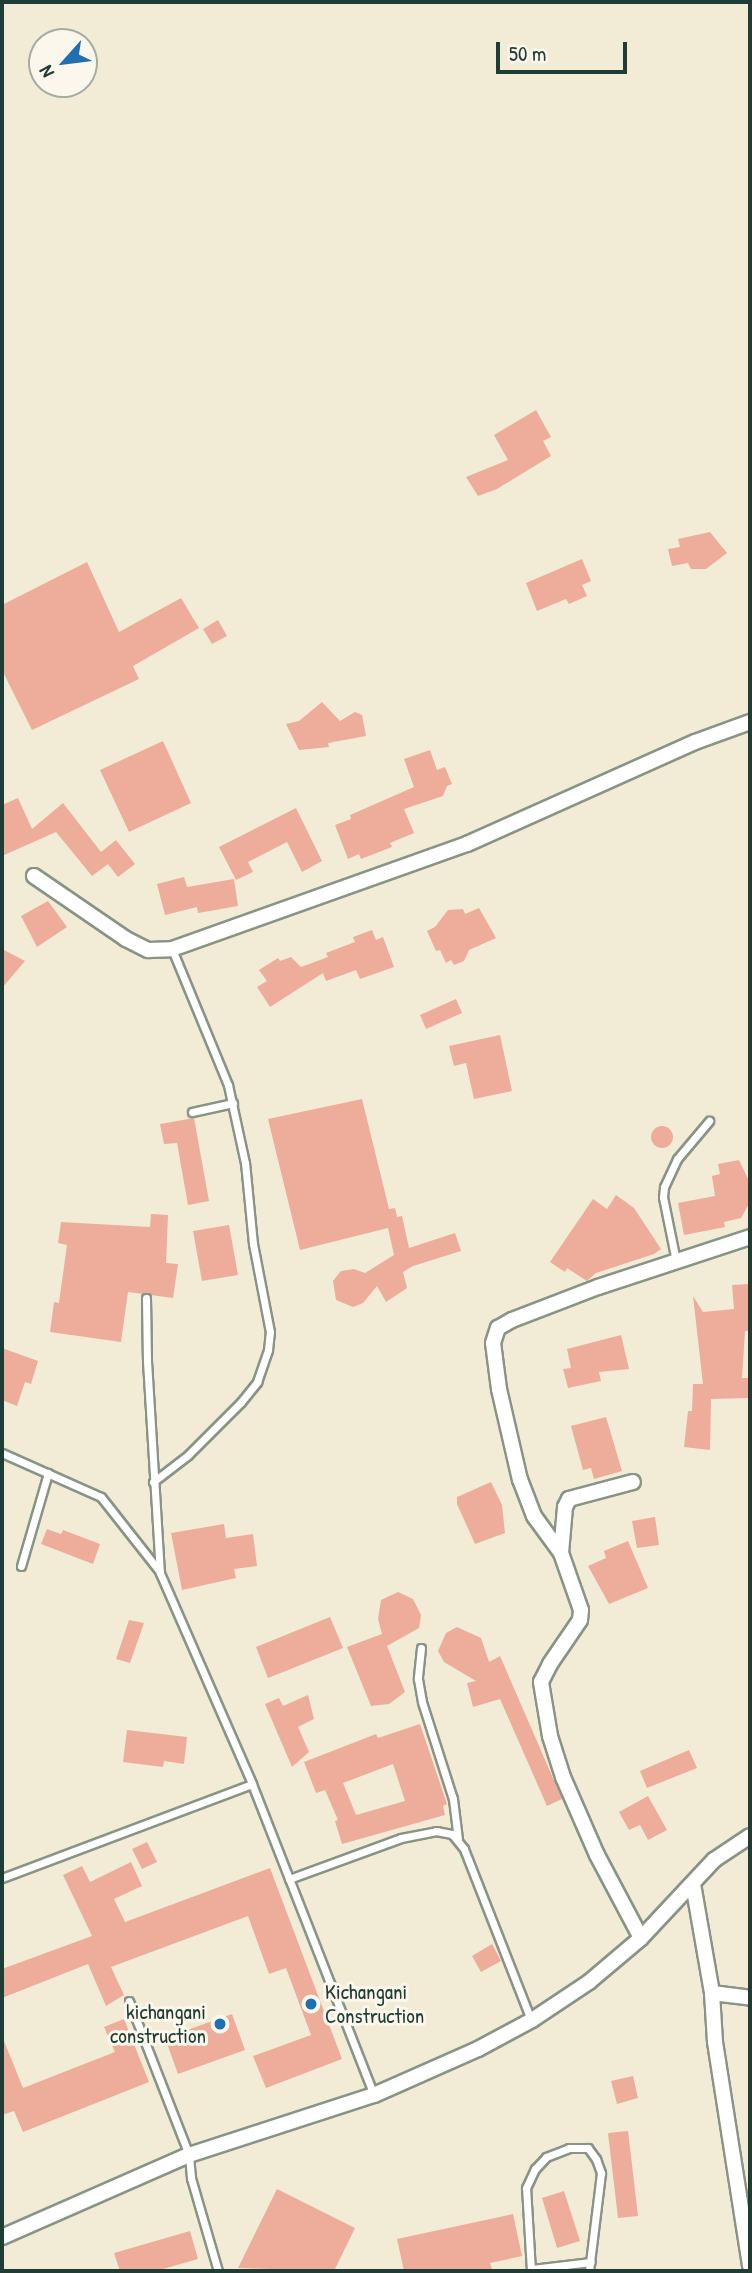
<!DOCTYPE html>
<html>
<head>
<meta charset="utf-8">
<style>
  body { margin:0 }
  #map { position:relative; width:752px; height:2273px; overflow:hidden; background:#f2ecd6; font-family:"Patrick Hand",sans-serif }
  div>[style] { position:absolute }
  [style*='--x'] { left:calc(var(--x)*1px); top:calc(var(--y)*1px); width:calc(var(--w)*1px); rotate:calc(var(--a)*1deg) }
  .building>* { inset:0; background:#edad9a }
  .round { border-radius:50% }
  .roads { filter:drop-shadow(2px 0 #889485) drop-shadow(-2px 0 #889485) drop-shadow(0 2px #889485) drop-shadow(0 -2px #889485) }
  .lane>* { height:7px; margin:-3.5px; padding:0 3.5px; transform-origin:3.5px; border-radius:3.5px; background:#fff }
  .street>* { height:14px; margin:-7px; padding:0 7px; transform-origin:7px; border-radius:7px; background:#fff }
  .dots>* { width:19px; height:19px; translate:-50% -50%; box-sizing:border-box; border:4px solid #fbf7ec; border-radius:50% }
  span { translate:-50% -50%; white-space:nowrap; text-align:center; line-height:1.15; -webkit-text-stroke:6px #fbf7ec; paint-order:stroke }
  .poi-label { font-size:21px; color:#1f3d34 }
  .left { translate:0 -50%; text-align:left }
  .right { translate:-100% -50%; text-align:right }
  .frame { position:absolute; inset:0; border:4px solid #1f3d34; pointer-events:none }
  .north { position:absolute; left:28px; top:28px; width:70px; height:70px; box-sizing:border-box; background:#fbf7ec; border:2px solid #a3ada2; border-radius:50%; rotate:242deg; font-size:19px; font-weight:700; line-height:28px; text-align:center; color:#1f3d34 }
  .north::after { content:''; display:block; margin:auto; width:24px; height:32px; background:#1f6fb2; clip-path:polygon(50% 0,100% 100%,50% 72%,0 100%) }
  .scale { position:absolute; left:496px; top:42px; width:131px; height:32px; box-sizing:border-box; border:4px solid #1f3d34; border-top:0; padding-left:9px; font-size:21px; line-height:24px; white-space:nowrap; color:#1f3d34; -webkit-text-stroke:5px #fbf7ec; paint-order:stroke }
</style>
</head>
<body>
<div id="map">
  <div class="building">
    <i style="clip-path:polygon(536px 410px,551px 437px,543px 441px,551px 456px,497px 489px,478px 496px,466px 477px,508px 460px,494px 435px)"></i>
    <i style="clip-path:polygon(710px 532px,727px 553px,706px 569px,691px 569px,688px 563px,672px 566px,668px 549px,680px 547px,678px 539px)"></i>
    <i style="clip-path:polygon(582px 559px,591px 581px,582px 585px,587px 596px,569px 604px,566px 599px,537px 611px,526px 583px)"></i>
    <i style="clip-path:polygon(87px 562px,119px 632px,181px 598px,199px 628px,133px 666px,139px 679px,32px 730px,2px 670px,2px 605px)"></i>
    <i style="clip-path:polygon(218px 620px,227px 636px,212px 644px,203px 629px)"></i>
    <i style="clip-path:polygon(322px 702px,340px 721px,355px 712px,362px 715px,366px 736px,328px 743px,329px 747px,299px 750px,286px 724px,299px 721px)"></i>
    <i style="clip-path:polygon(163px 741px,191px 803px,129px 832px,100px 770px)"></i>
    <i style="clip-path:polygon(430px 750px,437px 770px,445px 767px,452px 784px,447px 786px,443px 796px,404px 809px,414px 833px,390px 843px,392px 847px,361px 859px,359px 854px,348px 859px,335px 825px,351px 819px,350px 815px,414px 787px,404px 759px)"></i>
    <i style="clip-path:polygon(18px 798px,32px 829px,63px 803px,101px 852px,116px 840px,135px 864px,118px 877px,108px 864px,92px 876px,56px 832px,2px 856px,2px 805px)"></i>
    <i style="clip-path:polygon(296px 808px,322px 861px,302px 872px,287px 842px,248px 862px,253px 872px,236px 880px,219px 847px)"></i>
    <i style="clip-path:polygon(184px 877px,187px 887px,234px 879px,238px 906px,198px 913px,197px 907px,165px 915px,157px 884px)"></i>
    <i style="clip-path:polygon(48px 901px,67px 927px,37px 947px,21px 916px)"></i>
    <i style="clip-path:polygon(479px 908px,496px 938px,469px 950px,464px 961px,454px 965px,451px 960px,446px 963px,440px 950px,436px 951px,427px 931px,435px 927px,448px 910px,463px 909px,465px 914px)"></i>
    <i style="clip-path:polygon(372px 930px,376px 940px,383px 937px,394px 967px,360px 979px,356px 970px,326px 981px,323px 973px,270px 1007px,257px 987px,267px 981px,259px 970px,278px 958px,280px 961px,291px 957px,301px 967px,328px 957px,326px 953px,355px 942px,353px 937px)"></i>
    <i style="clip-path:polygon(2px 949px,25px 961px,2px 988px)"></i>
    <i style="clip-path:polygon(456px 999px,462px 1013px,426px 1029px,420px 1015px)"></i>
    <i style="clip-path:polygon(500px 1035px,512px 1091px,474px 1099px,466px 1063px,454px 1066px,449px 1046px)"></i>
    <i style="clip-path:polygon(362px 1099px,389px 1209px,395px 1208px,397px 1217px,402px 1216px,409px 1248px,455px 1233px,461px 1251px,413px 1266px,403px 1272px,407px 1288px,386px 1302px,377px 1286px,363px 1303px,353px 1307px,336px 1300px,333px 1281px,341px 1271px,354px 1269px,365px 1273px,394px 1255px,388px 1228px,300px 1250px,268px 1119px)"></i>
    <i style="clip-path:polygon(194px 1118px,209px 1201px,188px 1205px,177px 1143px,164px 1144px,160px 1124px)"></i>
    <i class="round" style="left:651px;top:1126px;width:22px;height:22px"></i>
    <i style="clip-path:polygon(739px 1160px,750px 1183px,750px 1202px,741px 1218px,724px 1222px,725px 1227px,684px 1235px,678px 1203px,715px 1196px,712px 1176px,720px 1174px,718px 1164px)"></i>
    <i style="clip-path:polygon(616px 1195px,634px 1208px,661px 1249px,654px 1254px,596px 1273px,587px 1281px,567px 1268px,565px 1272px,550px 1262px,593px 1199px,607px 1209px)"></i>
    <i style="clip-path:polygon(151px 1214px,168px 1215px,166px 1263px,178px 1264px,173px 1298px,128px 1292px,121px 1342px,50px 1332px,54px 1302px,59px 1303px,67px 1245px,58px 1243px,61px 1222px,150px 1227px)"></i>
    <i style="clip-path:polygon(229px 1225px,238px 1275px,202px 1281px,193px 1231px)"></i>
    <i style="clip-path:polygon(750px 1284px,750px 1331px,745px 1331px,742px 1378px,750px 1378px,750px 1398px,711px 1399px,710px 1450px,684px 1447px,688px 1411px,692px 1411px,693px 1384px,703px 1384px,693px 1296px,703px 1312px,734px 1309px,732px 1285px)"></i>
    <i style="clip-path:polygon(621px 1335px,629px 1369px,599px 1372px,601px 1381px,568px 1388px,563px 1369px,571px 1368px,567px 1349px)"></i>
    <i style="clip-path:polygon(2px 1348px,38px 1361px,31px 1384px,25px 1382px,17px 1406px,2px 1400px)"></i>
    <i style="clip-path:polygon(606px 1417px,622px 1471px,594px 1479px,591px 1468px,583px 1470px,571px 1426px)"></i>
    <i style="clip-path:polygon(491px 1482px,502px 1505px,505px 1533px,475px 1544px,457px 1504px,457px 1497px)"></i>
    <i style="clip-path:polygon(655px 1517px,659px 1545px,637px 1548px,632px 1521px)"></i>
    <i style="clip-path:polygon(224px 1524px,226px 1538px,253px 1534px,257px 1566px,234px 1569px,236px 1578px,182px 1590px,171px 1533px)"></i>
    <i style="clip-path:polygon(47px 1529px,61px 1534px,63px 1530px,100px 1544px,93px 1564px,41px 1544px)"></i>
    <i style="clip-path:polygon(628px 1541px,648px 1588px,609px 1604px,588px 1566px,606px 1558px,604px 1551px)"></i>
    <i style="clip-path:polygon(398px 1592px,413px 1599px,421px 1615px,419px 1628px,387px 1646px,405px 1692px,389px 1704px,371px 1706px,347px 1647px,382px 1634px,378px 1619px,381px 1600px)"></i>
    <i style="clip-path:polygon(330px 1617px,343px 1648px,268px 1678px,256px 1647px)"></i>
    <i style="clip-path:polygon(129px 1620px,144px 1623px,130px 1663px,116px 1659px)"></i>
    <i style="clip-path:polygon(457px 1627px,481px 1638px,489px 1662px,500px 1656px,562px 1799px,547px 1806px,500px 1699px,473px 1707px,467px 1683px,476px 1681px,444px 1662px,438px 1651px,446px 1633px)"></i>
    <i style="clip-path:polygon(308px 1695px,314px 1719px,298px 1727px,309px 1752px,292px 1767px,265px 1704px,279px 1698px,283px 1706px)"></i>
    <i style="clip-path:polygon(evenodd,420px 1724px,447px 1804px,443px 1806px,445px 1815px,342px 1844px,335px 1821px,338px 1820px,325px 1790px,316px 1793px,304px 1762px,376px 1734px,378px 1738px,420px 1724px,393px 1764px,405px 1801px,356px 1815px,343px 1783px,393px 1764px)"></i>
    <i style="clip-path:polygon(127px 1730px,187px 1737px,184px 1764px,164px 1761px,163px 1767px,123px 1762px)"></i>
    <i style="clip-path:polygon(689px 1750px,697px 1768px,647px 1788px,640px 1771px)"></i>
    <i style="clip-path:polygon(648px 1796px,667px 1830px,648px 1840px,640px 1825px,629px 1830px,619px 1812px)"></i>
    <i style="clip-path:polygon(147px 1842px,157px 1862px,142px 1869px,132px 1849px)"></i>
    <i style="clip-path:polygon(131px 1862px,142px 1886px,114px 1899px,125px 1922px,270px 1868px,342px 2059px,266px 2088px,253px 2056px,311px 2035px,286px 1968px,269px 1974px,248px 1916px,111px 1967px,124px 1995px,106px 2006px,88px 1964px,2px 1998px,2px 1969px,92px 1936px,63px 1875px,82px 1866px,90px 1882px)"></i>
    <i style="clip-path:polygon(492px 1944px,501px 1961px,481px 1972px,472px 1956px)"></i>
    <i style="clip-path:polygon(232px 2014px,245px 2050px,178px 2074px,165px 2038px)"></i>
    <i style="clip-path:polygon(124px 2019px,149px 2082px,23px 2132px,14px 2111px,2px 2115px,2px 2036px,23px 2088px,115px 2052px,104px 2027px)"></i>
    <i style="clip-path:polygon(633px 2076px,638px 2098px,617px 2104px,611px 2081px)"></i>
    <i style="clip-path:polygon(628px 2131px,638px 2216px,618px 2218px,608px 2133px)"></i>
    <i style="clip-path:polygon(277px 2189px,355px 2228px,334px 2271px,238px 2268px)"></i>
    <i style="clip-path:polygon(564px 2191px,580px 2241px,557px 2248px,542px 2198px)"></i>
    <i style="clip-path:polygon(513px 2214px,522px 2256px,490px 2263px,492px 2269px,483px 2271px,404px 2271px,397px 2239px)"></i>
    <i style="clip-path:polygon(190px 2231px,198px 2259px,156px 2271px,120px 2271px,114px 2253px)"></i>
  </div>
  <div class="roads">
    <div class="lane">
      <i style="--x:192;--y:1112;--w:42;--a:-12.4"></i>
      <i style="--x:676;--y:1261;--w:65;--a:-101.5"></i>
      <i style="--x:663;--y:1197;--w:10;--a:-84"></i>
      <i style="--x:664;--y:1187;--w:31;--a:-65"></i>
      <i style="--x:677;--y:1159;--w:50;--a:-49.9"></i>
      <i style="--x:146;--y:1298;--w:63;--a:89.1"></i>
      <i style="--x:147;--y:1361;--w:212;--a:86.5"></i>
      <i style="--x:160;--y:1573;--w:230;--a:66.4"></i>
      <i style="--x:252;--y:1784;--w:334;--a:68.6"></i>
      <i style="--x:2;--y:1453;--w:108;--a:24"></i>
      <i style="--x:101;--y:1497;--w:95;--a:51.8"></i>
      <i style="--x:153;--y:1482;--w:44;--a:-37.6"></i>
      <i style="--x:188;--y:1455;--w:75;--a:-45"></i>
      <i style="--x:241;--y:1402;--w:26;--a:-51"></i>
      <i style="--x:257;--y:1382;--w:34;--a:-71"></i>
      <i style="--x:268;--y:1350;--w:18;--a:-84"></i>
      <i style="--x:270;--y:1332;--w:90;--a:-100.9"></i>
      <i style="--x:253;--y:1244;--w:81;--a:-95.6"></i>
      <i style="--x:245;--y:1163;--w:80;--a:-102.3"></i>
      <i style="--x:228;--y:1085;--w:147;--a:-112.4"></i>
      <i style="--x:21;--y:1566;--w:97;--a:-73.8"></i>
      <i style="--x:421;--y:1648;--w:31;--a:96"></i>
      <i style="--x:418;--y:1679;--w:23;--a:80"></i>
      <i style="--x:422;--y:1702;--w:102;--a:72.3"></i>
      <i style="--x:453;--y:1799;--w:40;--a:82.9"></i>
      <i style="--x:2;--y:1878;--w:267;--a:-20.6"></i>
      <i style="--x:289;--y:1879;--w:119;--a:-20.1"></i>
      <i style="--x:401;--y:1838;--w:36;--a:-11"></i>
      <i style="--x:436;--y:1831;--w:16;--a:11"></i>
      <i style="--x:452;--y:1834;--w:19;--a:51"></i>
      <i style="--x:464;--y:1849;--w:184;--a:68.6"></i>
      <i style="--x:129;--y:2001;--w:165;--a:68.7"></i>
      <i style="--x:189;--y:2155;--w:23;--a:85"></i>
      <i style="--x:191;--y:2178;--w:97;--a:73.8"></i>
      <i style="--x:532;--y:2269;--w:59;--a:-6.8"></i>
      <i style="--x:531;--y:2271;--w:83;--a:-93.4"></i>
      <i style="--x:526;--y:2188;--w:21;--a:-65"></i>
      <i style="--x:535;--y:2169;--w:16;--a:-47"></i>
      <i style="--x:546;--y:2157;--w:25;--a:-21"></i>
      <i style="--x:569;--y:2148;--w:19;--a:0"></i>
      <i style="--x:588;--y:2148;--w:14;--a:54"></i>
      <i style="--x:596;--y:2159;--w:15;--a:70"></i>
      <i style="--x:601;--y:2173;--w:99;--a:97"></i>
    </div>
    <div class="street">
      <i style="--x:34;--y:876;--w:112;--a:34.4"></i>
      <i style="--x:126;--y:939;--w:25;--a:27"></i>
      <i style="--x:148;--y:950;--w:24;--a:-2"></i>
      <i style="--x:172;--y:949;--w:313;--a:-19.6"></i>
      <i style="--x:467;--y:844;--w:250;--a:-24.1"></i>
      <i style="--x:695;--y:742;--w:59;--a:-20"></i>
      <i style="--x:561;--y:1553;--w:46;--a:-85"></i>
      <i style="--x:565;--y:1507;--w:9;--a:-63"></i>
      <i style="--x:569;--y:1499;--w:66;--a:-14.9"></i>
      <i style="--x:693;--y:1884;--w:111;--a:80.1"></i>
      <i style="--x:712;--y:1993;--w:49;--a:86.5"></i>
      <i style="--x:715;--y:2042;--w:227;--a:81.1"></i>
      <i style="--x:641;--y:1938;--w:94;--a:-117.9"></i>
      <i style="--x:597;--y:1855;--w:85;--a:-113.6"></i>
      <i style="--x:563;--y:1777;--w:43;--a:-107.6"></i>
      <i style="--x:550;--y:1736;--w:55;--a:-99.5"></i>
      <i style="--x:541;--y:1682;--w:20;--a:-63"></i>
      <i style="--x:550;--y:1664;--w:53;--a:-55.7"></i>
      <i style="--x:580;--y:1620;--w:10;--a:-84"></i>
      <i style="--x:581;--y:1610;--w:60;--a:-109.3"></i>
      <i style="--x:561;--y:1553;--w:46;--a:-126.1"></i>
      <i style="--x:534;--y:1516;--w:39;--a:-111"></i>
      <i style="--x:520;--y:1480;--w:93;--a:-103"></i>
      <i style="--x:499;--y:1389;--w:46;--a:-97.4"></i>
      <i style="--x:493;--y:1343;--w:16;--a:-72"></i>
      <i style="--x:498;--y:1328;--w:16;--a:-30"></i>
      <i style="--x:512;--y:1320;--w:92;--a:-21"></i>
      <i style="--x:598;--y:1287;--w:160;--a:-18.2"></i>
      <i style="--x:712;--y:1993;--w:38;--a:7"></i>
      <i style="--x:2;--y:2237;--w:204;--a:-23.7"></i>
      <i style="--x:189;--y:2155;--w:194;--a:-18"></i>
      <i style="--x:374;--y:2095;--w:114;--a:-23.9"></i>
      <i style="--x:478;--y:2049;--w:61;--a:-28.2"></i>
      <i style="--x:532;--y:2020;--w:69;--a:-33.7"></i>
      <i style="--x:589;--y:1982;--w:68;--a:-40.2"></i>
      <i style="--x:641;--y:1938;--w:107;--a:-46.9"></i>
      <i style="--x:714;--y:1860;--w:43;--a:-33.7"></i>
    </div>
  </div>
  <div class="dots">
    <i style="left:311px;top:2004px;background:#1f6fb2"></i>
    <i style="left:220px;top:2024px;background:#1f6fb2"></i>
  </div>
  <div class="poi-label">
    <span class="left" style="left:325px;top:2004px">Kichangani<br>Construction</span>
    <span class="right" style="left:206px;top:2024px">kichangani<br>construction</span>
  </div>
  <div class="frame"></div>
  <div class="north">N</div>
  <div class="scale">50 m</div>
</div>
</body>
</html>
